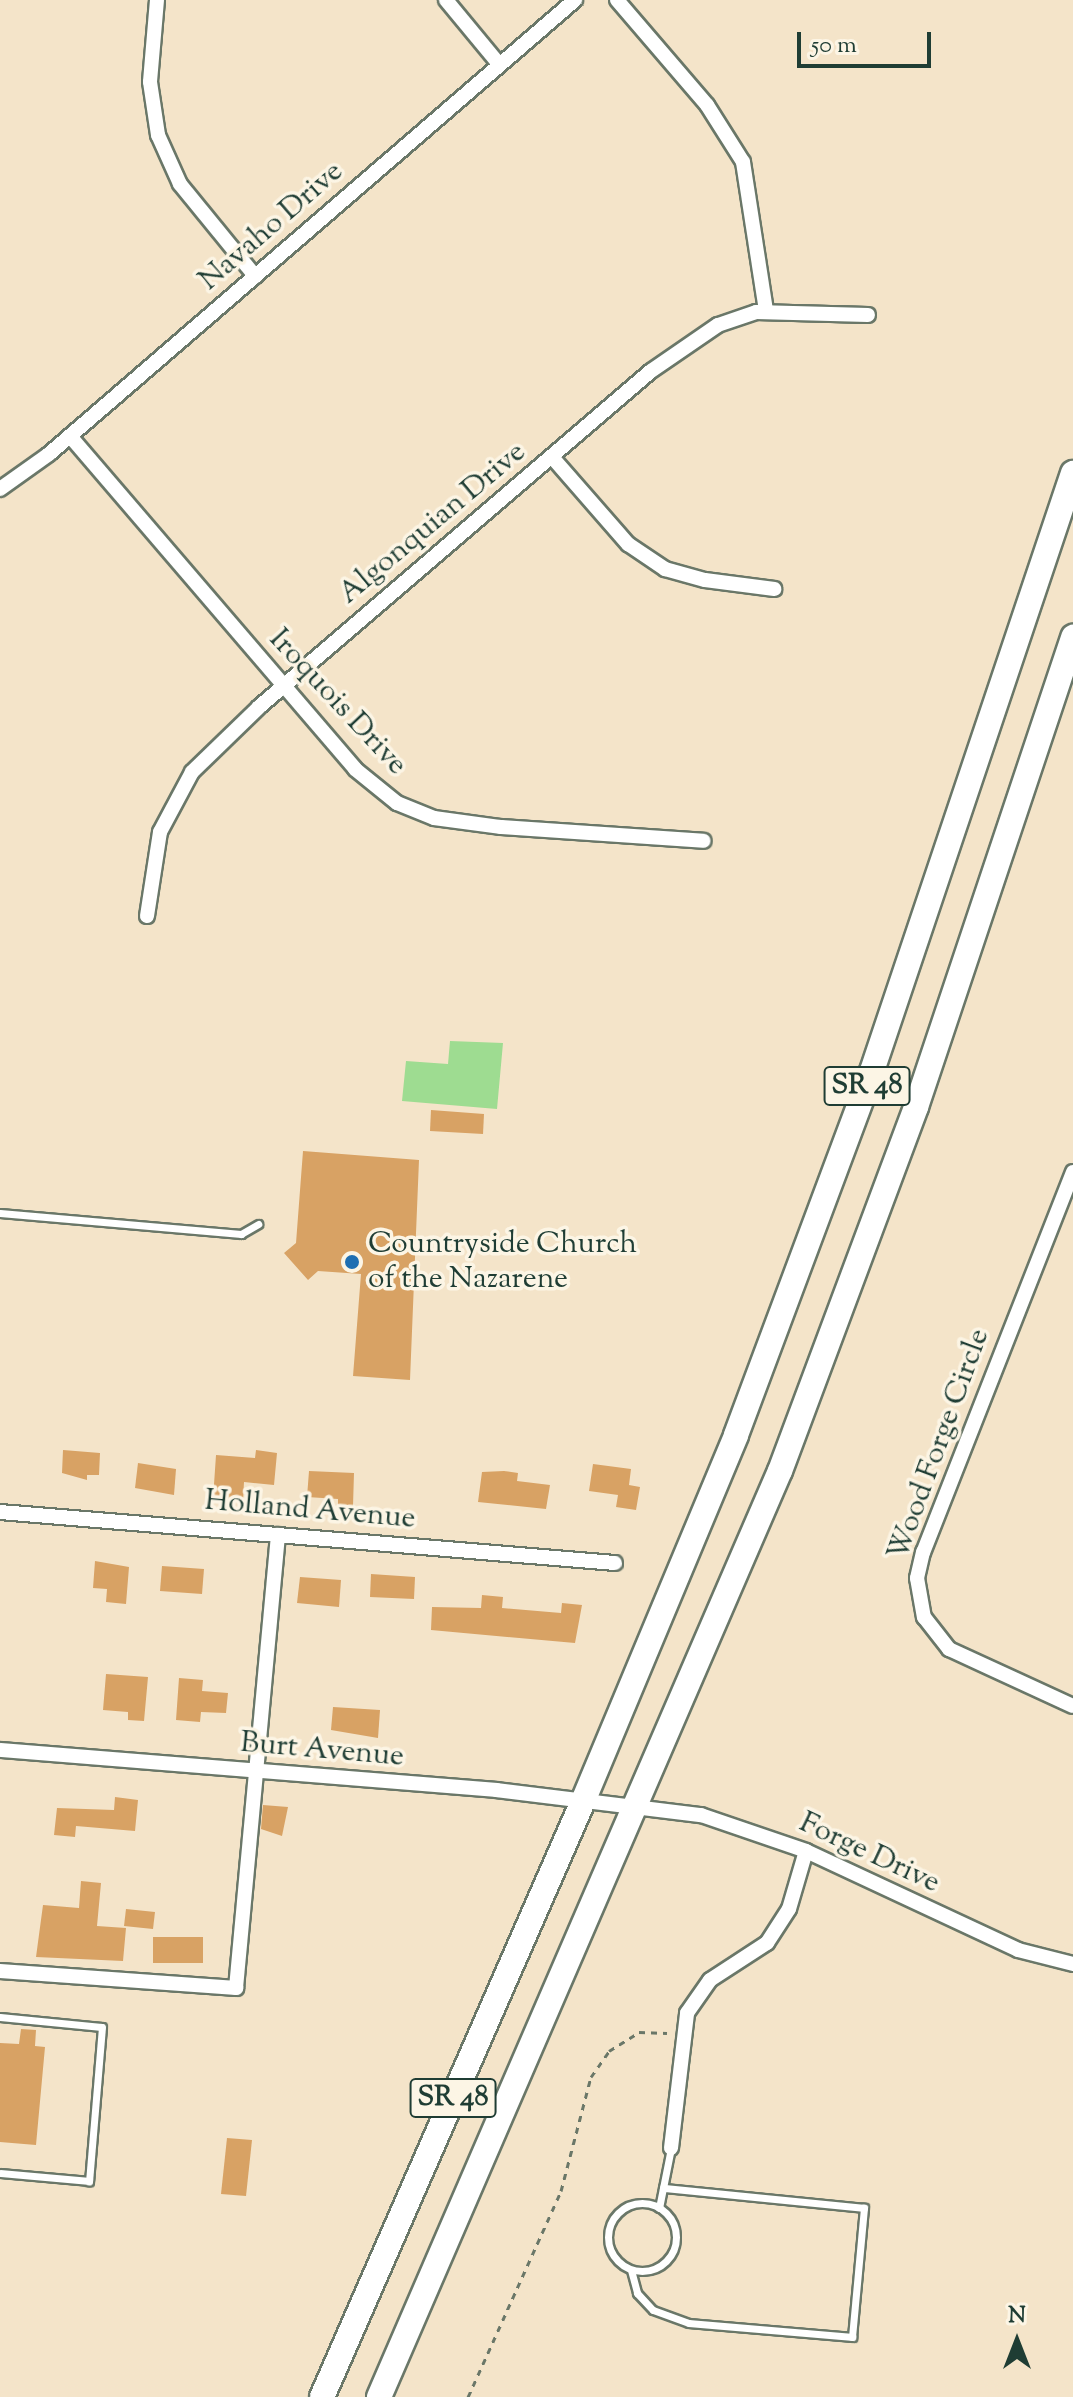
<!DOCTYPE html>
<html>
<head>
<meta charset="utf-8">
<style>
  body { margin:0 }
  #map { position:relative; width:1073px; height:2397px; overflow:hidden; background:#f4e4c9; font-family:"Sorts Mill Goudy",serif }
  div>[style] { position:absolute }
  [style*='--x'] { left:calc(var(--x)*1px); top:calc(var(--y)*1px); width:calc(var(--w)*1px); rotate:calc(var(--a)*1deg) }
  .green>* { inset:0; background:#9edc91 }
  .building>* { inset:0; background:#d8a264 }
  .path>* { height:3px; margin-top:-1.5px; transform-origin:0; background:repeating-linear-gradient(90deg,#6a7768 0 6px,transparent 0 12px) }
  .roads { filter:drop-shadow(2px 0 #6a7768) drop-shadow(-2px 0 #6a7768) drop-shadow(0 2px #6a7768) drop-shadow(0 -2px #6a7768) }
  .service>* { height:7px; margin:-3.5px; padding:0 3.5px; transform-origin:3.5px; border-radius:3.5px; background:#fff }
  .service>.ring { margin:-3.5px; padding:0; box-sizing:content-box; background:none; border:7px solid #fff; border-radius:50% }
  .minor>* { height:14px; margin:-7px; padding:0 7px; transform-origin:7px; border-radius:7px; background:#fff }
  .trunk>* { height:24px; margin:-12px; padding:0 12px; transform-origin:12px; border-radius:12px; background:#fff }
  .dots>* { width:22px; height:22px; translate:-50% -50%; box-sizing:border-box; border:4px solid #fcf5e5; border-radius:50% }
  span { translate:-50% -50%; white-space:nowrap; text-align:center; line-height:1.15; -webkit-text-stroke:7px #fcf5e5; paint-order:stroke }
  .shield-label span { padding:2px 6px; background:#fcf5e5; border:2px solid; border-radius:6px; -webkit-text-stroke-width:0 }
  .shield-label { font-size:28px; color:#1f3d34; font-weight:700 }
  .street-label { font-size:30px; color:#1f3d34 }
  .poi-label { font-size:30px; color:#1f3d34 }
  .left { translate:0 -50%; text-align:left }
  .north { position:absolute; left:977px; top:2301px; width:80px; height:80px; -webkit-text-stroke:6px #fcf5e5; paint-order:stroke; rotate:0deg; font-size:22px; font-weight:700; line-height:32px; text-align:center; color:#1f3d34 }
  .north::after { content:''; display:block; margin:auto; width:28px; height:36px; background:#1f3d34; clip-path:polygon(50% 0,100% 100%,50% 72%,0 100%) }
  .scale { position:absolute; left:797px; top:32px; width:134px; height:36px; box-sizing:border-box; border:4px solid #1f3d34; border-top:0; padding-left:10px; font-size:24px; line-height:28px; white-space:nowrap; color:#1f3d34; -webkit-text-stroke:6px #fcf5e5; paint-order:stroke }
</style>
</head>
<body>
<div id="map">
  <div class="green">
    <i style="clip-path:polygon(450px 1041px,503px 1043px,497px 1109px,402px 1101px,406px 1061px,448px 1064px)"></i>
  </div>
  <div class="building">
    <i style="clip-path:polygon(431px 1110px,484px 1114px,483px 1134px,430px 1131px)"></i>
    <i style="clip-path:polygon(303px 1151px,419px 1160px,410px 1380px,353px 1376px,361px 1274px,318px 1271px,308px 1280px,284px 1253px,296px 1243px)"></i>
    <i style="clip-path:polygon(63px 1450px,100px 1453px,99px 1475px,87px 1475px,87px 1480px,62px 1473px)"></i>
    <i style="clip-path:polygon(256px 1450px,277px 1453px,274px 1485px,244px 1482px,243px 1501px,213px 1499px,216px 1455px,255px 1458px)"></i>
    <i style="clip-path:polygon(138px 1463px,176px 1469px,174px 1495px,135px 1488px)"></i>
    <i style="clip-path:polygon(593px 1464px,631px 1469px,629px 1485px,640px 1487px,636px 1510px,616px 1507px,618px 1495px,589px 1491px)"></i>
    <i style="clip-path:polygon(309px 1471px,354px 1473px,353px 1506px,338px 1505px,338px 1499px,307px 1497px)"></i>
    <i style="clip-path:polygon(504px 1471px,518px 1473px,517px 1481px,550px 1485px,546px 1509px,478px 1502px,482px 1472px)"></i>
    <i style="clip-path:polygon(95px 1561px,129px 1567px,126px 1604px,106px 1602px,107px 1589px,93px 1588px)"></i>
    <i style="clip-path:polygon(162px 1566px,204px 1569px,202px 1594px,160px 1591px)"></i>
    <i style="clip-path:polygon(371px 1574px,415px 1577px,414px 1599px,370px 1597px)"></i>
    <i style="clip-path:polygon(300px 1577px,341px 1580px,339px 1607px,297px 1603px)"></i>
    <i style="clip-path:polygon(482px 1595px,503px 1597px,502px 1608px,561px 1613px,562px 1603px,582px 1605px,575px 1643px,431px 1630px,432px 1607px,481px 1608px)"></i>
    <i style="clip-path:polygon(106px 1674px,148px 1677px,144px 1721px,128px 1720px,128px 1712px,103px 1710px)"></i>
    <i style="clip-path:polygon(179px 1678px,203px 1680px,202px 1691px,228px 1693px,226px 1713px,201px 1712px,200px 1722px,176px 1720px)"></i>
    <i style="clip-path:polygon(333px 1707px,380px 1710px,378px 1738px,331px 1730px)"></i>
    <i style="clip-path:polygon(115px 1797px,138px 1800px,135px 1831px,76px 1826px,75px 1837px,54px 1835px,57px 1808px,114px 1810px)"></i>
    <i style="clip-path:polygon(263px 1805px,288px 1807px,282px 1836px,261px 1829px)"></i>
    <i style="clip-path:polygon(81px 1881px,101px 1883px,97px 1926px,126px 1928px,123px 1961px,36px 1957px,43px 1905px,79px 1908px)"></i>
    <i style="clip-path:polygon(126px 1909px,155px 1912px,153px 1929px,124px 1926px)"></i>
    <i style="clip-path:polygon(153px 1937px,203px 1937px,203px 1963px,153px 1963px)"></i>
    <i style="clip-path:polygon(21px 2029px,36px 2030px,35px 2046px,45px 2047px,36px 2145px,0 2142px,0 2043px,19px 2044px)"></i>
    <i style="clip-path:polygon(227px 2138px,252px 2140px,246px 2196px,221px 2194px)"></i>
  </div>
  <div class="path">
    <i style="--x:468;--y:2397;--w:226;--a:-65.7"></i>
    <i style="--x:561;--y:2191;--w:118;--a:-75.3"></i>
    <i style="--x:591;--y:2077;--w:32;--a:-55"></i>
    <i style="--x:609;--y:2051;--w:36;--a:-32"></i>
    <i style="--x:639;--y:2032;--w:28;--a:2"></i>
  </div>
  <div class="roads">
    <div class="service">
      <i style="--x:0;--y:1213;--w:242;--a:5"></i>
      <i style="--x:241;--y:1234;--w:20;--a:-30"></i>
      <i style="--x:0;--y:2017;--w:102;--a:5.6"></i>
      <i style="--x:102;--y:2027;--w:155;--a:94.8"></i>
      <i style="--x:89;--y:2181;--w:89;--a:-174.9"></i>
      <i class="ring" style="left:608px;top:2203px;width:61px;height:61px"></i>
      <i style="--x:659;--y:2208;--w:61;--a:-78.7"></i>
      <i style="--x:631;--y:2270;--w:24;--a:75"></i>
      <i style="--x:637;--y:2293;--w:23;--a:47"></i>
      <i style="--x:653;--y:2310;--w:38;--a:20"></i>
      <i style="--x:689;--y:2323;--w:164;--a:4.9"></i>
      <i style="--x:852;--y:2337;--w:130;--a:-84.7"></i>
      <i style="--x:864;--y:2208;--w:202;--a:-174.3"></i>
    </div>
    <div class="minor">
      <i style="--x:157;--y:0;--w:82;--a:94.9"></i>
      <i style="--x:150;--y:82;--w:54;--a:81.4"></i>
      <i style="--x:158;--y:135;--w:54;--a:65.8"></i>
      <i style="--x:180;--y:184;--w:119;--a:50.8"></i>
      <i style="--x:446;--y:0;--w:83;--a:50.4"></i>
      <i style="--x:617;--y:0;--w:138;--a:49.4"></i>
      <i style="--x:707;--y:105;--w:67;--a:57.7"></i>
      <i style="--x:743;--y:162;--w:150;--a:81.2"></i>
      <i style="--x:70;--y:436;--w:438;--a:49.4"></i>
      <i style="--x:355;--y:769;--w:54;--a:39"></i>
      <i style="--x:397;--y:803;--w:40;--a:22"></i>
      <i style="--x:434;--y:818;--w:68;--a:7.7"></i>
      <i style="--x:501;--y:827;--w:203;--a:3.9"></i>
      <i style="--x:552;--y:457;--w:116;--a:48.9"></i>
      <i style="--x:628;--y:544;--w:45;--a:34"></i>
      <i style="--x:665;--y:569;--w:41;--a:15.4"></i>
      <i style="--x:705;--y:580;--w:70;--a:7.4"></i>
      <i style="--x:0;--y:489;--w:60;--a:-35.5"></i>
      <i style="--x:49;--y:454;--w:695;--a:-40.8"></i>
      <i style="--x:147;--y:916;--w:85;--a:-81.2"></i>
      <i style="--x:160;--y:832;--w:68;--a:-61.9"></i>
      <i style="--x:192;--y:772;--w:93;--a:-44.1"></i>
      <i style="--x:259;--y:707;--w:516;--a:-40.6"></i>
      <i style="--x:651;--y:371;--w:81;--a:-34.5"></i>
      <i style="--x:718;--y:325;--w:40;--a:-18.9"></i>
      <i style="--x:756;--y:312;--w:112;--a:1.5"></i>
      <i style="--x:1073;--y:1172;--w:409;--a:111.5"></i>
      <i style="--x:923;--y:1552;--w:27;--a:103"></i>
      <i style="--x:917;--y:1578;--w:40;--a:80"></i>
      <i style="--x:924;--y:1617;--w:41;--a:52"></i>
      <i style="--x:949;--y:1649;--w:136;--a:24.7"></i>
      <i style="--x:0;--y:1512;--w:617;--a:4.74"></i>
      <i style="--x:0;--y:1750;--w:498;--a:4.6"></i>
      <i style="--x:496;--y:1790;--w:207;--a:7"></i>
      <i style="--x:701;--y:1815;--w:111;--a:18.9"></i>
      <i style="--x:806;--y:1851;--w:234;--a:25"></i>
      <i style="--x:1018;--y:1950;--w:57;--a:14.3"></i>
      <i style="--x:0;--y:1971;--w:237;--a:4.1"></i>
      <i style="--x:236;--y:1988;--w:455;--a:-84.7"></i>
      <i style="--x:671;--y:2148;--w:136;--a:-83.2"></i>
      <i style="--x:687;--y:2013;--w:40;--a:-55.1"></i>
      <i style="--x:710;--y:1980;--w:68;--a:-33"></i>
      <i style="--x:767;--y:1943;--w:40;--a:-57.1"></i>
      <i style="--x:789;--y:1909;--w:60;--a:-73.7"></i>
    </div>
    <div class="trunk">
      <i style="--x:322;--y:2397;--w:653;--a:-66.34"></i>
      <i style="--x:584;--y:1799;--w:394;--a:-67.3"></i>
      <i style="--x:736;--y:1435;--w:389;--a:-69.5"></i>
      <i style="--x:872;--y:1071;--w:631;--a:-71.42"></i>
      <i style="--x:379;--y:2397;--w:1009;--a:-66.59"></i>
      <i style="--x:780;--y:1471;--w:389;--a:-69.5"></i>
      <i style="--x:916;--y:1107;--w:496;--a:-71.5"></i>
    </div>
  </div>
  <div class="dots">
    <i style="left:352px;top:1262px;background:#1f6fb2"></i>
  </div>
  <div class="shield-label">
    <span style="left:867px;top:1086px">SR 48</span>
    <span style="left:453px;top:2098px">SR 48</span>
  </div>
  <div class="street-label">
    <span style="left:272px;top:227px;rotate:-41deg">Navaho Drive</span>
    <span style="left:433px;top:524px;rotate:-40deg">Algonquian Drive</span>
    <span style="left:337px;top:703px;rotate:47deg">Iroquois Drive</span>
    <span style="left:940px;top:1445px;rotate:-70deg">Wood Forge Circle</span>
    <span style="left:310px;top:1511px;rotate:5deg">Holland Avenue</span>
    <span style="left:322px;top:1751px;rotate:5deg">Burt Avenue</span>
    <span style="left:869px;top:1854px;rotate:25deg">Forge Drive</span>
  </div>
  <div class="poi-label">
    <span class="left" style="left:368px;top:1262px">Countryside Church<br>of the Nazarene</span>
  </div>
  <div class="north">N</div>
  <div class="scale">50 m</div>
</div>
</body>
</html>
